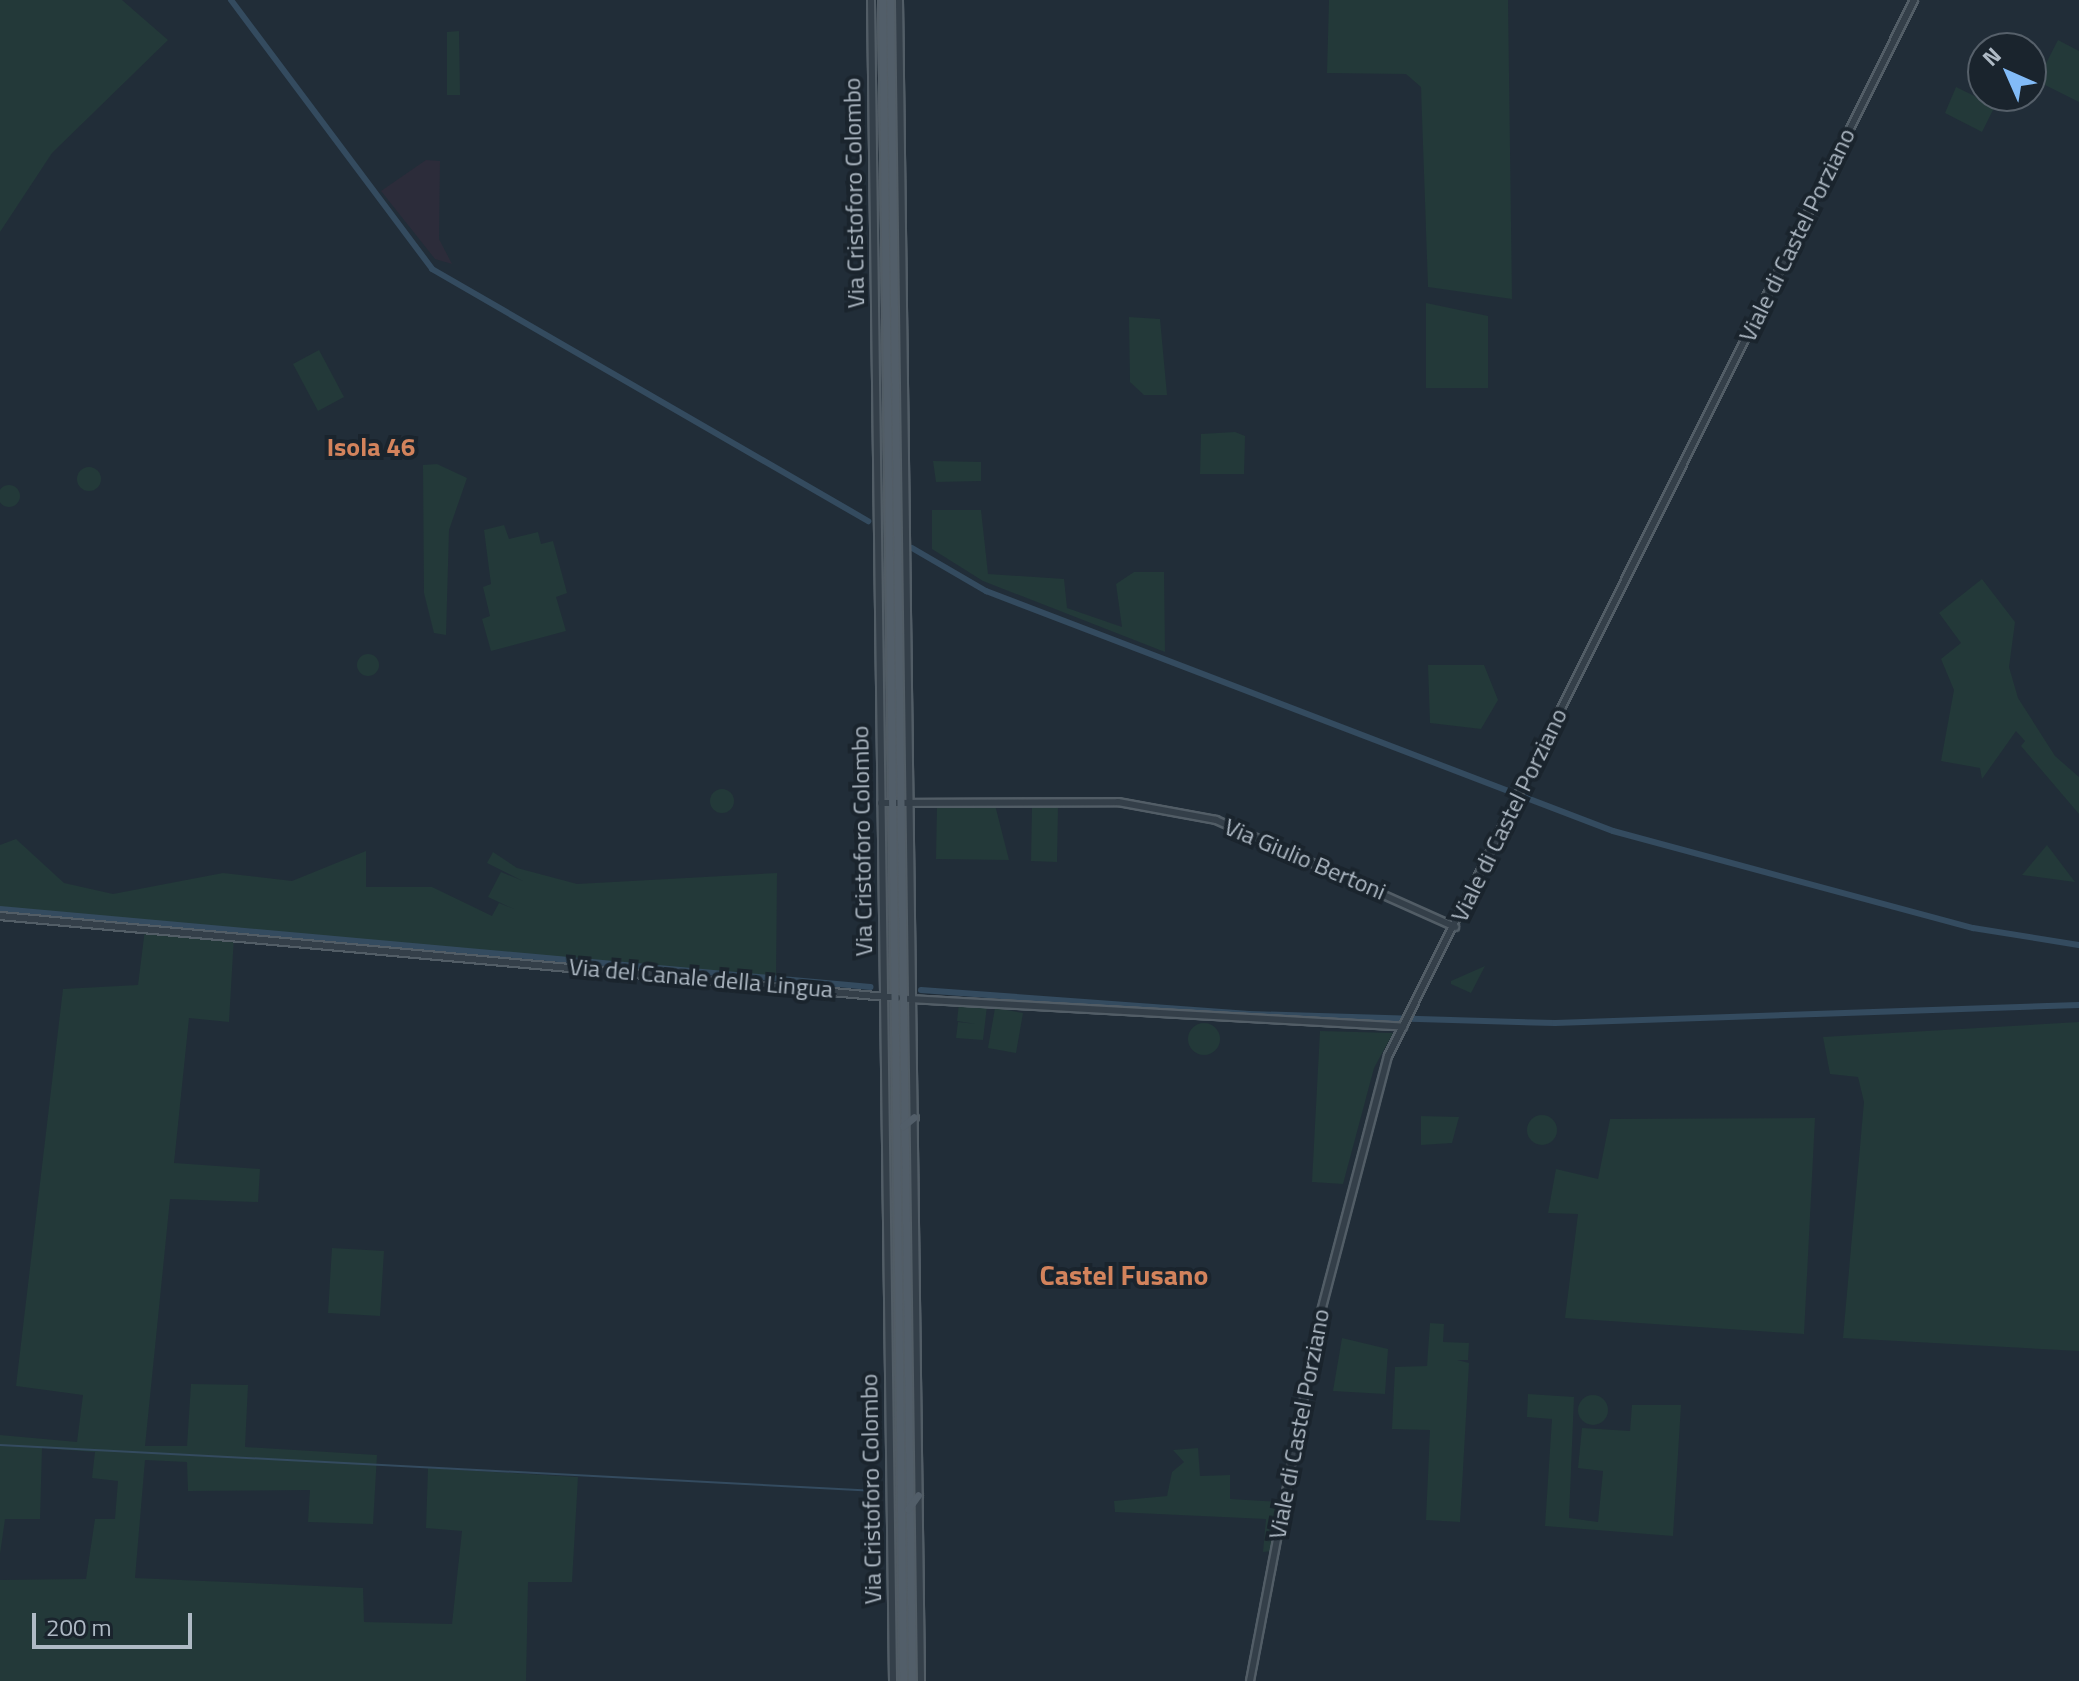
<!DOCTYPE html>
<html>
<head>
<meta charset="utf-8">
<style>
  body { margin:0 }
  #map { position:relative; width:2079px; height:1681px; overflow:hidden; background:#212d38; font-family:"Titillium Web",sans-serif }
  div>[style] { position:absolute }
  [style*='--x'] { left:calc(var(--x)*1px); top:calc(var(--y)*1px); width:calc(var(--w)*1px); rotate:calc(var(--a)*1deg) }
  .medical>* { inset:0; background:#2c2c3a }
  .green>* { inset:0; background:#233939 }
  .round { border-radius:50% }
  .stream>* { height:2px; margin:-1px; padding:0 1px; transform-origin:1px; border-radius:1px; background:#344b5f }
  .canal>* { height:6px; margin:-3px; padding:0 3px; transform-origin:3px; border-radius:3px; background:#344b5f }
  .roads { filter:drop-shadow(2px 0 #525d66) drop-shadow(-2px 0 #525d66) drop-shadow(0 2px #525d66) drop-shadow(0 -2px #525d66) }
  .tertiary>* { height:6px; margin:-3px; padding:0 3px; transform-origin:3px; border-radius:3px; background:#343f49 }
  .primary>* { height:7px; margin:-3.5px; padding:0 3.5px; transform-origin:3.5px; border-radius:3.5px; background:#525e69 }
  span { translate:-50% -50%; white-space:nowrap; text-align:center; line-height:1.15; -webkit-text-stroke:8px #1a242d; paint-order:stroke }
  .street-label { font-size:24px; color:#afbac5 }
  .neighbourhood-label { font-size:26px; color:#d3835c; font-weight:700 }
  .quarter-label { font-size:28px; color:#d3835c; font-weight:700 }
  .north { position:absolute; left:1967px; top:32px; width:80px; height:80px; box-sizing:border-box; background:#1a242d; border:2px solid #56606a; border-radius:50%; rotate:315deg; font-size:22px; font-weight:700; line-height:32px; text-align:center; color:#afbac5 }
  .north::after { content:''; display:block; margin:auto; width:28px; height:36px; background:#82bbf7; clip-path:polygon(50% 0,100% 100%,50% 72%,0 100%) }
  .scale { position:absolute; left:32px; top:1613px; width:160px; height:36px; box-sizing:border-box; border:4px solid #afbac5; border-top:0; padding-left:10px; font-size:24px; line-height:28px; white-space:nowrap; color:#afbac5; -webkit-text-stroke:6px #1a242d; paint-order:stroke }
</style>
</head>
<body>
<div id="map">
  <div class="medical">
    <i style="clip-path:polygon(426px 160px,440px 161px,439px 239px,452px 264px,435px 259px,381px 191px)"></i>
  </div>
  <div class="green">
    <i style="clip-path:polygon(0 0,122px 0,168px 40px,52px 153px,0 232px)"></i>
    <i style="clip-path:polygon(1329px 0,1508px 0,1512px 299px,1428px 287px,1421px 87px,1406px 74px,1327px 73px)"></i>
    <i style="clip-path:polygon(459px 31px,460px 95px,447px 95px,447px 32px)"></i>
    <i style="clip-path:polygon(2058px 40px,2079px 51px,2079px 102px,2037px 81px)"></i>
    <i style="clip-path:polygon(1956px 87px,1995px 106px,1982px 132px,1945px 113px)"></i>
    <i style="clip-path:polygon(1426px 303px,1488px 316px,1488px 388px,1426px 388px)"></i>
    <i style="clip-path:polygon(1129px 317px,1160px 319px,1167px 395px,1144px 395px,1130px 382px)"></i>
    <i style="clip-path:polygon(319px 350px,344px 397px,318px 411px,293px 364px)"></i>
    <i style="clip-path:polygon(1235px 432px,1245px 436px,1244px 474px,1200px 474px,1201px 434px)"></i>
    <i style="clip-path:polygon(933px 461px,981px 462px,981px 481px,936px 482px)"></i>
    <i style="clip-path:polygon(437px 464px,467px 478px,449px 530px,446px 635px,434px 633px,424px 593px,423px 465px)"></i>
    <i class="round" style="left:77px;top:467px;width:24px;height:24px"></i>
    <i class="round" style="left:-2px;top:485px;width:22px;height:22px"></i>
    <i style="clip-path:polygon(932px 510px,981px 510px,988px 574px,1064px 579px,1067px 608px,1122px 627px,1116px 584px,1134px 572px,1164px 572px,1165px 652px,983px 581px,932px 549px)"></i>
    <i style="clip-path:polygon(504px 525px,509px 539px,538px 532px,541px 544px,553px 541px,567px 593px,556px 597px,566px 631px,491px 651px,482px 619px,490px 616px,483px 587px,491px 584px,484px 530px)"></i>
    <i style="clip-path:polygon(1982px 579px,2015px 622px,2009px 667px,2018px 698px,2055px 756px,2079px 777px,2079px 814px,2021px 746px,2025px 741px,2016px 731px,1982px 779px,1980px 768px,1941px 761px,1954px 690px,1941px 659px,1961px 643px,1939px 613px)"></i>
    <i class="round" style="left:357px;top:654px;width:22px;height:22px"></i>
    <i style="clip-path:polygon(1428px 665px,1484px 665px,1498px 700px,1481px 729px,1430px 723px)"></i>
    <i class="round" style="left:710px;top:789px;width:24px;height:24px"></i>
    <i style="clip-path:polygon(937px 805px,995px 805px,1009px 860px,936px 859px)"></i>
    <i style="clip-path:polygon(1032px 807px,1058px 807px,1057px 862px,1031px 861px)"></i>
    <i style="clip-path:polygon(16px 839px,64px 883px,113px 894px,223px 873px,292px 881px,366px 851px,366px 887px,432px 887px,492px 916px,499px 903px,514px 909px,488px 897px,501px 872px,523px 881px,487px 863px,493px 852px,517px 868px,577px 884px,777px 873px,776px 980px,0 913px,0 845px)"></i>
    <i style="clip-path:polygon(2047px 845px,2075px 882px,2022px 875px)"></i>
    <i style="clip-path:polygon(145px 929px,234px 936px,229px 1022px,189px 1018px,174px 1163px,260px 1169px,258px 1202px,170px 1199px,145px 1446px,187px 1446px,191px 1384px,248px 1385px,245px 1447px,377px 1455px,373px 1524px,308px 1522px,310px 1490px,188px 1491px,187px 1462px,145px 1460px,135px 1578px,363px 1588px,364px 1622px,452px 1624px,462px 1531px,426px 1528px,428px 1468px,578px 1477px,572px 1582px,528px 1582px,526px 1681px,0 1681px,0 1580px,86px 1579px,95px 1519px,115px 1519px,118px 1481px,92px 1478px,95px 1452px,42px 1448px,40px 1519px,5px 1519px,0 1554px,0 1435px,77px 1442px,83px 1395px,16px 1386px,63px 989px,138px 985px)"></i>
    <i style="clip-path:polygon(1485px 966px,1471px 993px,1451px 984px,1451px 981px)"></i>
    <i style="clip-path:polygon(959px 1003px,987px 1006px,983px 1040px,956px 1038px,958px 1022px,976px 1024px,957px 1021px)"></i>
    <i style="clip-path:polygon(995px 1008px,1023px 1013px,1016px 1053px,988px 1048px)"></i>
    <i style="clip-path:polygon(2079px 1022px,2079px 1351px,1843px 1338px,1864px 1102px,1858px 1077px,1830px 1074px,1823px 1037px)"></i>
    <i class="round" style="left:1188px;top:1023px;width:32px;height:32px"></i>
    <i style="clip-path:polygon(1320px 1031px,1393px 1033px,1374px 1068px,1343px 1184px,1312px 1182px)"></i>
    <i class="round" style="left:1527px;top:1115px;width:30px;height:30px"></i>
    <i style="clip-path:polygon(1421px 1116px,1459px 1117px,1452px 1143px,1421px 1145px)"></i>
    <i style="clip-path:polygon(1815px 1118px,1804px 1334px,1565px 1318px,1578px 1214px,1548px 1213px,1556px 1169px,1598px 1179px,1610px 1119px)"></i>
    <i style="clip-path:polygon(332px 1248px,384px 1251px,380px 1316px,328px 1313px)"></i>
    <i style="clip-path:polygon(1430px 1323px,1444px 1324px,1443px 1342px,1469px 1343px,1468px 1360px,1457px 1360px,1469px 1363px,1460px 1522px,1426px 1520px,1430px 1430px,1392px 1429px,1395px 1367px,1427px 1366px)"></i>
    <i style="clip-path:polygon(1342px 1338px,1388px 1349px,1385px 1394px,1333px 1391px)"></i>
    <i style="clip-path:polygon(1528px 1394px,1574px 1397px,1569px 1518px,1598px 1522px,1603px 1471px,1578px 1468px,1582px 1428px,1630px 1431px,1632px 1405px,1681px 1405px,1673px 1536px,1545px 1526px,1552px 1419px,1527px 1417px)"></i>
    <i class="round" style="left:1578px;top:1395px;width:30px;height:30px"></i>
    <i style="clip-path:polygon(1198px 1448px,1200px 1476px,1230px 1475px,1230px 1499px,1280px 1502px,1272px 1551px,1263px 1552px,1266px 1519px,1115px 1512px,1114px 1501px,1167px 1496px,1172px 1472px,1184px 1462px,1173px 1450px)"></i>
  </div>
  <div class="stream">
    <i style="--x:0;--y:1445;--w:878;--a:3"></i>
  </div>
  <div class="canal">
    <i style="--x:231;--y:0;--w:336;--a:53.2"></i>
    <i style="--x:432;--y:269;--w:504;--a:30.03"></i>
    <i style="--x:912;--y:548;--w:86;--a:30.2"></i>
    <i style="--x:986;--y:591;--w:671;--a:20.95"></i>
    <i style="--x:1613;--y:831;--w:373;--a:15.1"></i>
    <i style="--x:1973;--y:928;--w:107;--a:9.1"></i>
    <i style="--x:0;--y:909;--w:874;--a:5.12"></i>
    <i style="--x:921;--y:990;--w:329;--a:4.2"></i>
    <i style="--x:1249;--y:1014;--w:306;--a:1.7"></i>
    <i style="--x:1555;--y:1023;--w:524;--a:-1.97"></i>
  </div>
  <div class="roads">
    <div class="tertiary">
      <i style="--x:871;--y:0;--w:1681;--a:89.25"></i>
      <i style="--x:899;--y:0;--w:1681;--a:89.25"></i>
      <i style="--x:881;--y:803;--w:237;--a:-0.2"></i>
      <i style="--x:1118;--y:802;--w:100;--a:10.4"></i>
      <i style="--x:1216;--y:820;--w:262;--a:24.1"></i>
      <i style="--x:0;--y:916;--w:901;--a:5.22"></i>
      <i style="--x:908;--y:999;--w:496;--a:3.2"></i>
      <i style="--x:1250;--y:1681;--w:373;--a:-79.2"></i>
      <i style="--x:1320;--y:1315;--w:268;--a:-75.3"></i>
      <i style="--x:1388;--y:1056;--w:1180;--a:-63.52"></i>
    </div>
    <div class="primary">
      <i style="--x:882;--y:0;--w:1681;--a:89.28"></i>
      <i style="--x:890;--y:0;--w:1681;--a:89.25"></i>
      <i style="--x:903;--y:1126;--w:14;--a:-39"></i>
      <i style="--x:908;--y:1509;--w:17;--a:-54"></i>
    </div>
  </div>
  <div class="street-label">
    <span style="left:854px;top:193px;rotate:-91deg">Via Cristoforo Colombo</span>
    <span style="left:1797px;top:235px;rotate:-64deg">Viale di Castel Porziano</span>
    <span style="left:1509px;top:815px;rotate:-64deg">Viale di Castel Porziano</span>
    <span style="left:862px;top:841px;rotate:-91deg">Via Cristoforo Colombo</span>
    <span style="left:1305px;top:859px;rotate:23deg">Via Giulio Bertoni</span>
    <span style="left:701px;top:978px;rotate:5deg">Via del Canale della Lingua</span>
    <span style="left:1299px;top:1424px;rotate:-79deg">Viale di Castel Porziano</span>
    <span style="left:871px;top:1489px;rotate:-91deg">Via Cristoforo Colombo</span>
  </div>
  <div class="neighbourhood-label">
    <span style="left:371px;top:447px">Isola 46</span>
  </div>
  <div class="quarter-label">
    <span style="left:1124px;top:1275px">Castel Fusano</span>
  </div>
  <div class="north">N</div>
  <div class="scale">200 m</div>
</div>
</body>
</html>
